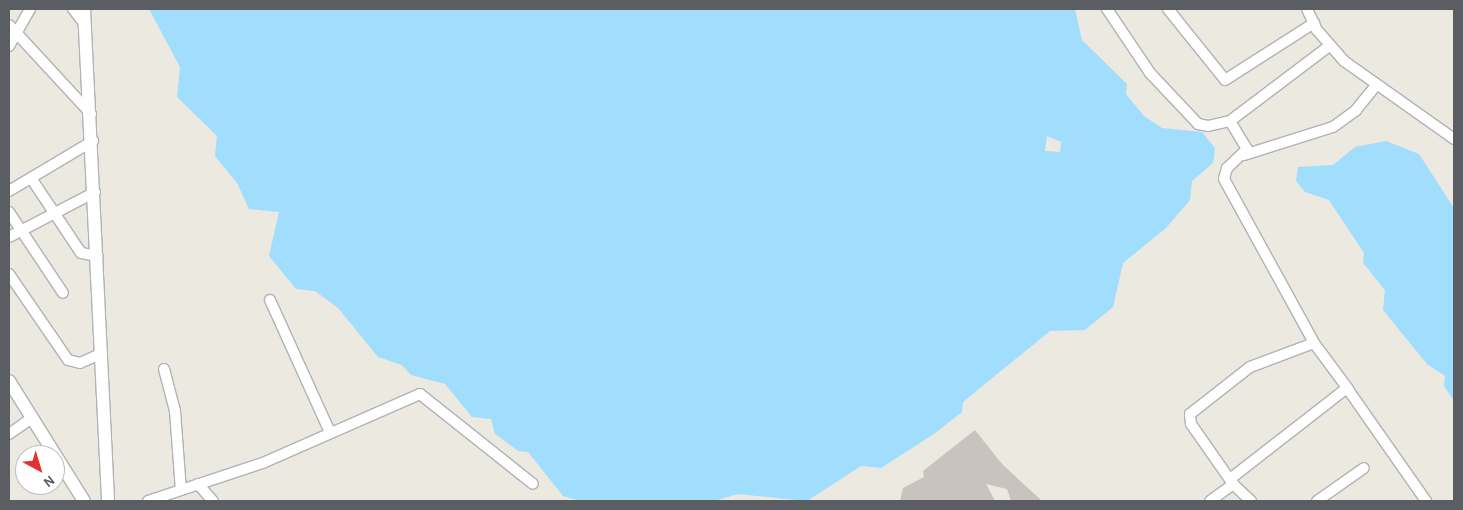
<!DOCTYPE html>
<html>
<head>
<meta charset="utf-8">
<style>
  body { margin:0 }
  #map { position:relative; width:1463px; height:510px; overflow:hidden; background:#ece9e1; font-family:"Alegreya Sans",sans-serif }
  div>[style] { position:absolute }
  [style*='--x'] { left:calc(var(--x)*1px); top:calc(var(--y)*1px); width:calc(var(--w)*1px); rotate:calc(var(--a)*1deg) }
  .water>* { inset:0; background:#a1ddfd }
  .building>* { inset:0; background:#c8c3be }
  .roads { filter:drop-shadow(1px 0 #afb3b6) drop-shadow(-1px 0 #afb3b6) drop-shadow(0 1px #afb3b6) drop-shadow(0 -1px #afb3b6) }
  .minor>* { height:10px; margin:-5px; padding:0 5px; transform-origin:5px; border-radius:5px; background:#fff }
  .tertiary>* { height:12px; margin:-6px; padding:0 6px; transform-origin:6px; border-radius:6px; background:#fff }
  span { translate:-50% -50%; white-space:nowrap; text-align:center; line-height:1.15; -webkit-text-stroke:4.5px #fff; paint-order:stroke }
  .frame { position:absolute; inset:0; border:10px solid #5a5e62; pointer-events:none }
  .north { position:absolute; left:15px; top:445px; width:50px; height:50px; box-sizing:border-box; background:#fff; border:1px solid #bdbfc0; border-radius:50%; rotate:141deg; font-size:14px; font-weight:700; line-height:20px; text-align:center; color:#5a5e62 }
  .north::after { content:''; display:block; margin:auto; width:18px; height:22px; background:#e42f33; clip-path:polygon(50% 0,100% 100%,50% 72%,0 100%) }
</style>
</head>
<body>
<div id="map">
  <div class="water">
    <i style="clip-path:polygon(evenodd,149px 9px,1075px 9px,1082px 40px,1127px 84px,1126px 94px,1144px 116px,1162px 128px,1202px 132px,1215px 148px,1213px 163px,1192px 181px,1190px 200px,1166px 228px,1123px 263px,1113px 307px,1085px 330px,1050px 331px,963px 402px,962px 412px,934px 434px,881px 468px,861px 466px,807px 501px,738px 494px,714px 501px,580px 501px,563px 496px,528px 452px,518px 451px,495px 434px,491px 419px,472px 417px,445px 384px,411px 375px,402px 365px,378px 357px,338px 308px,315px 291px,296px 289px,269px 256px,279px 212px,249px 209px,237px 183px,215px 156px,217px 136px,177px 97px,180px 67px,149px 9px,1047px 136px,1061px 142px,1060px 152px,1045px 151px,1047px 136px)"></i>
    <i style="clip-path:polygon(1386px 141px,1419px 154px,1454px 208px,1454px 401px,1444px 386px,1445px 376px,1427px 364px,1383px 310px,1385px 290px,1363px 263px,1364px 253px,1329px 200px,1305px 192px,1296px 181px,1298px 167px,1333px 165px,1355px 147px)"></i>
  </div>
  <div class="building">
    <i style="clip-path:polygon(975px 430px,1002px 464px,1042px 501px,1011px 501px,1007px 489px,986px 484px,995px 501px,900px 501px,903px 488px,924px 477px,923px 471px)"></i>
  </div>
  <div class="roads">
    <div class="minor">
      <i style="--x:73;--y:9;--w:18;--a:52"></i>
      <i style="--x:1107;--y:9;--w:77;--a:56.1"></i>
      <i style="--x:1150;--y:73;--w:70;--a:46.7"></i>
      <i style="--x:1198;--y:124;--w:10;--a:11"></i>
      <i style="--x:1208;--y:126;--w:23;--a:-13"></i>
      <i style="--x:1230;--y:121;--w:124;--a:-37.1"></i>
      <i style="--x:1168;--y:9;--w:91;--a:51.2"></i>
      <i style="--x:1225;--y:80;--w:106;--a:-32.6"></i>
      <i style="--x:1307;--y:9;--w:23;--a:65"></i>
      <i style="--x:1317;--y:30;--w:41;--a:48.9"></i>
      <i style="--x:1344;--y:61;--w:135;--a:35.3"></i>
      <i style="--x:9;--y:25;--w:121;--a:47.3"></i>
      <i style="--x:9;--y:46;--w:43;--a:-60.4"></i>
      <i style="--x:1230;--y:121;--w:33;--a:59"></i>
      <i style="--x:1247;--y:149;--w:28;--a:136"></i>
      <i style="--x:1227;--y:168;--w:11;--a:105"></i>
      <i style="--x:1224;--y:179;--w:187;--a:61.2"></i>
      <i style="--x:1314;--y:343;--w:57;--a:53.5"></i>
      <i style="--x:1244;--y:155;--w:93;--a:-17.5"></i>
      <i style="--x:1333;--y:127;--w:29;--a:-36"></i>
      <i style="--x:1356;--y:110;--w:33;--a:-51"></i>
      <i style="--x:31;--y:178;--w:90;--a:56.3"></i>
      <i style="--x:81;--y:253;--w:17;--a:10"></i>
      <i style="--x:9;--y:191;--w:98;--a:-30.8"></i>
      <i style="--x:9;--y:212;--w:97;--a:56.3"></i>
      <i style="--x:9;--y:237;--w:97;--a:-27.6"></i>
      <i style="--x:9;--y:274;--w:104;--a:55.5"></i>
      <i style="--x:68;--y:360;--w:12;--a:14"></i>
      <i style="--x:80;--y:363;--w:24;--a:-24"></i>
      <i style="--x:270;--y:300;--w:145;--a:65.6"></i>
      <i style="--x:164;--y:369;--w:43;--a:75.3"></i>
      <i style="--x:175;--y:411;--w:79;--a:85.7"></i>
      <i style="--x:9;--y:434;--w:29;--a:-35"></i>
      <i style="--x:1230;--y:479;--w:148;--a:-37.9"></i>
      <i style="--x:1347;--y:388;--w:138;--a:55"></i>
      <i style="--x:198;--y:484;--w:23;--a:49"></i>
      <i style="--x:148;--y:501;--w:123;--a:-18.4"></i>
      <i style="--x:265;--y:462;--w:169;--a:-23.7"></i>
      <i style="--x:420;--y:394;--w:144;--a:38.5"></i>
      <i style="--x:1210;--y:501;--w:29;--a:-36"></i>
      <i style="--x:1251;--y:501;--w:25;--a:-137"></i>
      <i style="--x:1233;--y:484;--w:73;--a:-125"></i>
      <i style="--x:1191;--y:424;--w:10;--a:-96"></i>
      <i style="--x:1190;--y:414;--w:76;--a:-38.1"></i>
      <i style="--x:1250;--y:367;--w:68;--a:-20.6"></i>
      <i style="--x:1317;--y:501;--w:57;--a:-35.1"></i>
    </div>
    <div class="tertiary">
      <i style="--x:84;--y:9;--w:493;--a:87.2"></i>
      <i style="--x:9;--y:381;--w:142;--a:58"></i>
    </div>
  </div>
  <div class="frame"></div>
  <div class="north">N</div>
</div>
</body>
</html>
